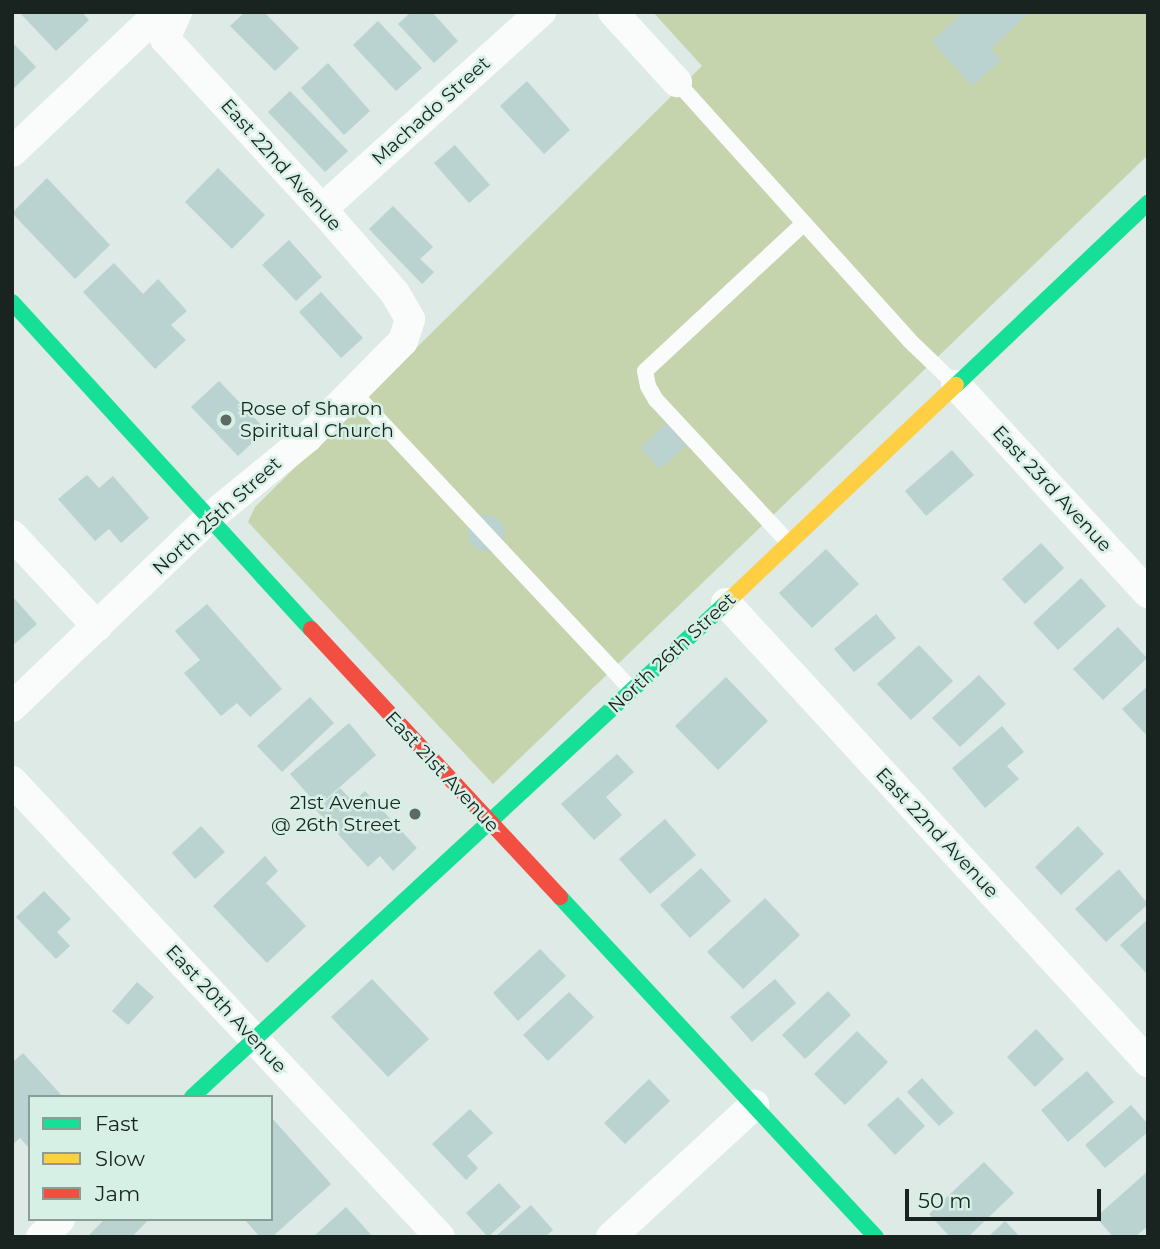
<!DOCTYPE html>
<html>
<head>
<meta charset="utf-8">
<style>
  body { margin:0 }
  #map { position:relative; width:1160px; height:1249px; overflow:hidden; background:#ddeae5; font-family:Montserrat,sans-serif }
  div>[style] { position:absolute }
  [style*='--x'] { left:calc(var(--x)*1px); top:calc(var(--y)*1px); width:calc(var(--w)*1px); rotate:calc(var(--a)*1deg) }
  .green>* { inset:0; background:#c6d4ad }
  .building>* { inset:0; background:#bad2d0 }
  .round { border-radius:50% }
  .lane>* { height:16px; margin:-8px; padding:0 8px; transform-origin:8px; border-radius:8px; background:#fafcfb }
  .street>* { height:30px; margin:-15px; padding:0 15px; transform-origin:15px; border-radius:15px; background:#fafcfb }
  .fast>* { height:16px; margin:-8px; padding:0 8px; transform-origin:8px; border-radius:8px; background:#16e098 }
  .slow>* { height:16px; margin:-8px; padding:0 8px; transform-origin:8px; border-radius:8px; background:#ffcf43 }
  .jam>* { height:16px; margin:-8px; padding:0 8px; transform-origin:8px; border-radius:8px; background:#f24e42 }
  .dots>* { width:19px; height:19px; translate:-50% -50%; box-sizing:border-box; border:4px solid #d7f0e6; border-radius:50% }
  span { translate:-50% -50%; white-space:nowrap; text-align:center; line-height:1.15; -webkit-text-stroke:5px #d7f0e6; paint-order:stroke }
  .street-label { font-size:19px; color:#19231f }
  .poi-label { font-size:19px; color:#19231f }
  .left { translate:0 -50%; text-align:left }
  .right { translate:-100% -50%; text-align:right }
  .frame { position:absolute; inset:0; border:14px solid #19231f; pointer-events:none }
  .legend { position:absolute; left:28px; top:1095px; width:245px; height:126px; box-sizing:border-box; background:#d7f0e6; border:2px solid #8b9e96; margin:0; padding:9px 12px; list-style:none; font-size:21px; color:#19231f }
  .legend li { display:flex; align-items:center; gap:14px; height:35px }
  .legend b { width:35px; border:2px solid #8b9e96 }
  .scale { position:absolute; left:905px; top:1189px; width:196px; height:32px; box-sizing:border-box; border:4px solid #19231f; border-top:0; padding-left:9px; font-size:21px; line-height:24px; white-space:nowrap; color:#19231f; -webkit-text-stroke:5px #d7f0e6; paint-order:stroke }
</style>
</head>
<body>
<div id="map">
  <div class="green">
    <i style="clip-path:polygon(653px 12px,1148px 12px,1148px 155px,493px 784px,248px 522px,255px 507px,702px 66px)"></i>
  </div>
  <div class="building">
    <i style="clip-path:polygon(19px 12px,82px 12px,89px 20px,56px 51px)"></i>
    <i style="clip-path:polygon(245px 12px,264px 12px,299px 48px,275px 71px,230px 26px)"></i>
    <i style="clip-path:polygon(411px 12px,432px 12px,458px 41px,434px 63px,398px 24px)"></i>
    <i style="clip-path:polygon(963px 12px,1030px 12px,991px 49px,1001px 60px,972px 86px,932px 41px)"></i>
    <i style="clip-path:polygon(378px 21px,422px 68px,396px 91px,353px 45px)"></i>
    <i style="clip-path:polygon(12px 42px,36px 67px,12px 90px)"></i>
    <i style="clip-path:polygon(328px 63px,370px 111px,344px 135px,301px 88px)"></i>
    <i style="clip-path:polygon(527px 81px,570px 130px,544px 154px,500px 106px)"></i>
    <i style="clip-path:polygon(290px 91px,348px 151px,325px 172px,268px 112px)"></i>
    <i style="clip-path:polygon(455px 145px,490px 185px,469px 203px,434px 163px)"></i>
    <i style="clip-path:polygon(218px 168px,265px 215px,232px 249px,185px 202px)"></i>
    <i style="clip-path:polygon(47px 178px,110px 245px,75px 279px,12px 213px)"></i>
    <i style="clip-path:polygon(393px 206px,433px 247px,420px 259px,434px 272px,422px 284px,369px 229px)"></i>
    <i style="clip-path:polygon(289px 240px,322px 277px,296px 301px,262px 265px)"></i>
    <i style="clip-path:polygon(114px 263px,143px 294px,158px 279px,187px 311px,171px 325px,186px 340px,155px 369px,83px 292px)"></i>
    <i style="clip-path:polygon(321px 292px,363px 338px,341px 358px,299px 312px)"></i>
    <i style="clip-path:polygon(219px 381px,266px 430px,238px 456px,191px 407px)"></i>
    <i style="clip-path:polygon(667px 423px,687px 445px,660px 469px,640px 448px)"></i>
    <i style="clip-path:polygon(952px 450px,974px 475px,926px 516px,905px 491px)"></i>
    <i style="clip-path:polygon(87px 475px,99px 488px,113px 476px,149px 518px,121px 543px,109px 529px,95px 541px,58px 499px)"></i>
    <i class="round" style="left:468px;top:515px;width:36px;height:36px"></i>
    <i style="clip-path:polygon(1041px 543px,1064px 568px,1025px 604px,1002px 579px)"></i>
    <i style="clip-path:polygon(826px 549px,859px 584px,812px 628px,779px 593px)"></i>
    <i style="clip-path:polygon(1081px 578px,1106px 606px,1058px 650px,1033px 623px)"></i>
    <i style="clip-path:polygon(12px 596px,37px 624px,12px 646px)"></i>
    <i style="clip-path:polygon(207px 604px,282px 689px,250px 717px,237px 703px,221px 716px,184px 673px,200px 660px,175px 631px)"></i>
    <i style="clip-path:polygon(876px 614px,896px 638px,854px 672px,834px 649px)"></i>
    <i style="clip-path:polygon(1118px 627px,1147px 658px,1103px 700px,1073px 669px)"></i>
    <i style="clip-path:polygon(919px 645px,953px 681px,911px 720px,877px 684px)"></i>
    <i style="clip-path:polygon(979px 675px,1006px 704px,960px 747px,932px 718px)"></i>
    <i style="clip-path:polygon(726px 677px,768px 721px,718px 770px,675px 726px)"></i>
    <i style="clip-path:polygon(1148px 686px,1148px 737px,1122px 709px)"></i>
    <i style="clip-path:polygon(310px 697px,334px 723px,282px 772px,257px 746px)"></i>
    <i style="clip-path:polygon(349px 723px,376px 755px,318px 806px,290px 774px)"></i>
    <i style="clip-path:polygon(1002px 726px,1024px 752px,1007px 766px,1019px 779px,985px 808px,952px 768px)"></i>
    <i style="clip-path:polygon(617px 754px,634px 772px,606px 797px,622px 815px,594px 840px,561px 804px)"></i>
    <i style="clip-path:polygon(340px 788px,353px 802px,365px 791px,417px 848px,393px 871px,380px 856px,368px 867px,316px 810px)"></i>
    <i style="clip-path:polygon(665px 819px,696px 855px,650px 894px,619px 859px)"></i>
    <i style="clip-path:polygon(201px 826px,225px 852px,195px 879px,172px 853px)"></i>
    <i style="clip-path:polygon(1078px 826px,1104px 854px,1061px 895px,1035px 867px)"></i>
    <i style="clip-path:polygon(265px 856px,278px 871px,266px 883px,306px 926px,267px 963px,213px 906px)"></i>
    <i style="clip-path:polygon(701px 868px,731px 901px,690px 938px,660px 905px)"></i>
    <i style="clip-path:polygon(1119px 869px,1148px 904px,1106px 942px,1075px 909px)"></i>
    <i style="clip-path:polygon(44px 891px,71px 919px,57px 932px,70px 946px,56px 959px,16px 917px)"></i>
    <i style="clip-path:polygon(765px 898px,800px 935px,743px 989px,707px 952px)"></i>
    <i style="clip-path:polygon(1148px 919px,1148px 975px,1120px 945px)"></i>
    <i style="clip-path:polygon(540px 949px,566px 976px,518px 1021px,493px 993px)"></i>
    <i style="clip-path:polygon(372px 979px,429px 1039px,388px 1077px,331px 1017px)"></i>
    <i style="clip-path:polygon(775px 979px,796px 1003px,752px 1042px,730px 1017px)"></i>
    <i style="clip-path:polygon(137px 982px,154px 997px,128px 1025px,112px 1011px)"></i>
    <i style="clip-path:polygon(828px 991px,851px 1015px,805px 1059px,782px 1035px)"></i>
    <i style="clip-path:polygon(569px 992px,594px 1017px,548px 1061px,523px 1035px)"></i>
    <i style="clip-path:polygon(1036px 1029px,1064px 1059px,1035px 1087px,1007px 1057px)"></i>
    <i style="clip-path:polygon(857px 1031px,888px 1062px,845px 1105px,814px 1074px)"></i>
    <i style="clip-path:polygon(23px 1053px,63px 1097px,30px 1097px,30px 1149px,20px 1138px,12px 1145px,12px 1063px)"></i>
    <i style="clip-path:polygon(1087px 1071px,1114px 1102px,1068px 1142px,1041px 1110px)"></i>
    <i style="clip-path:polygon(922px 1078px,954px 1113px,939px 1126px,907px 1092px)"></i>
    <i style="clip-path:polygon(649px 1079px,670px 1101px,625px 1144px,604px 1123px)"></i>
    <i style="clip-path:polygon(898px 1097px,925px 1126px,895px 1155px,867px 1125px)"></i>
    <i style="clip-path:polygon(1131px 1105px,1148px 1124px,1148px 1132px,1105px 1168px,1085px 1145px)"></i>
    <i style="clip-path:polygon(470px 1109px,493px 1133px,467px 1156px,478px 1168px,466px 1180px,432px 1144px)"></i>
    <i style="clip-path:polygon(271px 1117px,331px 1184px,272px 1237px,260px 1237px,244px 1219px,271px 1219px)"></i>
    <i style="clip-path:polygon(984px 1162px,1014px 1193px,968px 1237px,950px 1237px,929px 1214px)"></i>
    <i style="clip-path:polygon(1148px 1171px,1148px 1226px,1135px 1237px,1113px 1237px,1096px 1217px)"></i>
    <i style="clip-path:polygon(499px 1183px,521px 1207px,488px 1237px,466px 1213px)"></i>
    <i style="clip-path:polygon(531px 1205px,553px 1230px,545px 1237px,495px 1237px)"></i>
    <i style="clip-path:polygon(346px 1207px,373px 1237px,313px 1237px)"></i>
    <i style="clip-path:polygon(105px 1219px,149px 1219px,132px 1237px,87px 1237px)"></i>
    <i style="clip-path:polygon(1005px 1221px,1020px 1237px,988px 1237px)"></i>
  </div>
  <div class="lane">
    <i style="--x:677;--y:82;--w:347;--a:48"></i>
    <i style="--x:909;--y:340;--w:65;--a:43.8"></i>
    <i style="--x:353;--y:392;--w:408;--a:46.9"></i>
    <i style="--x:789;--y:543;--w:195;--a:-132.9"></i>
    <i style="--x:656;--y:400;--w:16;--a:-120"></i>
    <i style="--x:648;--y:386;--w:15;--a:-101"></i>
    <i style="--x:645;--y:371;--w:216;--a:-42.9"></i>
  </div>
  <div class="street">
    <i style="--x:613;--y:12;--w:95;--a:47.6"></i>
    <i style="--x:12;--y:152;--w:204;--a:-43.4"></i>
    <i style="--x:322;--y:209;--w:295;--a:-42"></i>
    <i style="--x:956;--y:385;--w:283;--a:47.3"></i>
    <i style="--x:12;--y:535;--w:125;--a:47"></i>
    <i style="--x:726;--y:603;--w:624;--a:47.4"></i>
    <i style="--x:12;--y:707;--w:272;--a:-43.8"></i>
    <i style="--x:208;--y:519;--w:128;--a:-39.3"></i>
    <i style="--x:307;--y:438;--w:136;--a:-45.3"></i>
    <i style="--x:403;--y:341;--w:23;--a:-72"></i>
    <i style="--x:410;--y:319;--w:30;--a:-120"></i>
    <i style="--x:395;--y:293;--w:111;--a:-131"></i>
    <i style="--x:322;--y:209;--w:231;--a:-132.7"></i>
    <i style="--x:165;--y:39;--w:30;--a:-66"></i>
    <i style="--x:12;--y:781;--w:625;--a:46.81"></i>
    <i style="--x:41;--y:1237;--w:26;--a:-43"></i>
    <i style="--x:611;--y:1237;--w:195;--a:-42.7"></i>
  </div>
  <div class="fast">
    <i style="--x:12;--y:302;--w:443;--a:47.6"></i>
    <i style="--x:956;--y:385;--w:265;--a:-43.5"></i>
    <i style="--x:560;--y:897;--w:464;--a:47.1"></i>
    <i style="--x:192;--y:1097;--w:727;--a:-42.77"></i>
  </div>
  <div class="slow">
    <i style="--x:726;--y:603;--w:317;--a:-43.5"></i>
  </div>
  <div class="jam">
    <i style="--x:311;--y:629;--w:366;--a:47.1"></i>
  </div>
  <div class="dots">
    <i style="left:226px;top:420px;background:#5e6964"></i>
    <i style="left:415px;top:814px;background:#5e6964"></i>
  </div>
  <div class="street-label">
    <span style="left:431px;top:111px;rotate:-42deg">Machado Street</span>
    <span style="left:281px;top:165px;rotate:48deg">East 22nd Avenue</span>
    <span style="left:1052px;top:489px;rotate:47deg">East 23rd Avenue</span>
    <span style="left:217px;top:516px;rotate:-42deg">North 25th Street</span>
    <span style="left:672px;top:653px;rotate:-43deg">North 26th Street</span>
    <span style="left:442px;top:772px;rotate:47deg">East 21st Avenue</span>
    <span style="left:937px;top:833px;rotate:47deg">East 22nd Avenue</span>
    <span style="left:226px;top:1009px;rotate:47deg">East 20th Avenue</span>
  </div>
  <div class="poi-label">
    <span class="left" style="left:240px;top:420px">Rose of Sharon<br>Spiritual Church</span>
    <span class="right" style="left:401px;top:814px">21st Avenue<br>@ 26th Street</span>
  </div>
  <div class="frame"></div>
  <ul class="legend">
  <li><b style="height:9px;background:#16e098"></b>Fast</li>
  <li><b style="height:9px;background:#ffcf43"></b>Slow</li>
  <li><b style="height:9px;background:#f24e42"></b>Jam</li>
  </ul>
  <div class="scale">50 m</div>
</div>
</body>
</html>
